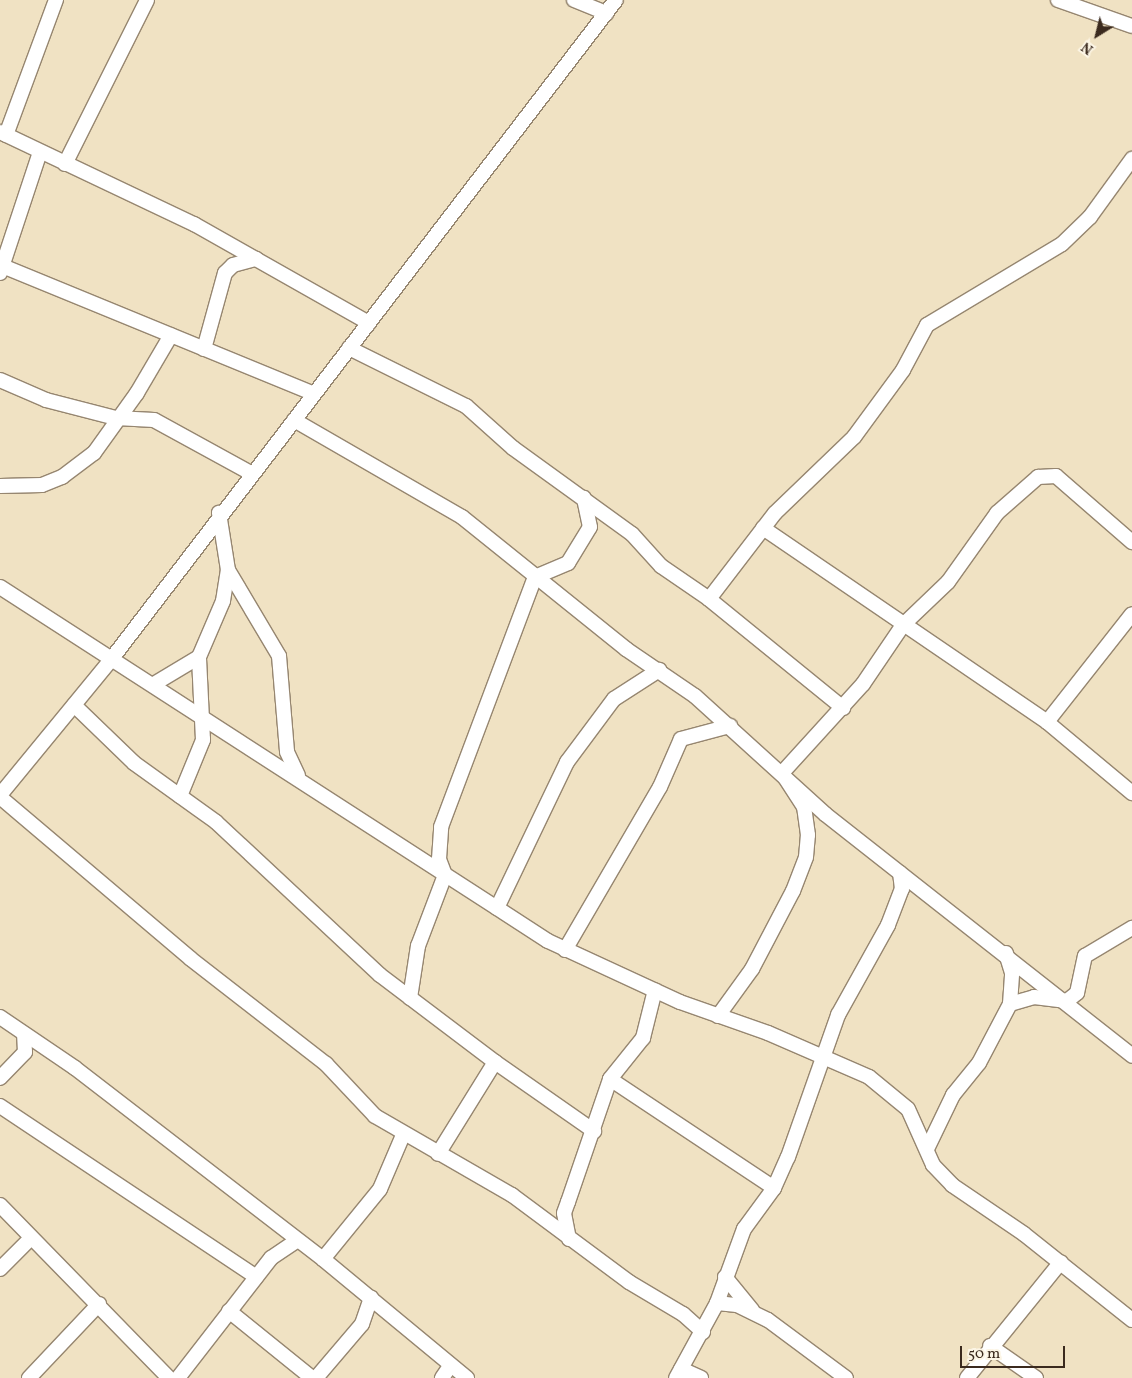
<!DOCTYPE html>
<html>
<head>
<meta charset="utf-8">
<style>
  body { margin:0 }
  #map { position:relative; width:1132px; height:1378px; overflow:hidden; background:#f0e2c3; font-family:Vollkorn,serif }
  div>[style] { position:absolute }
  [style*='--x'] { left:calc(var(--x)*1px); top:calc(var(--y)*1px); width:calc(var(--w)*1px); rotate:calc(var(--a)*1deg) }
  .roads { filter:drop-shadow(1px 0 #968670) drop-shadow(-1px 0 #968670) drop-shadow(0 1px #968670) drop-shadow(0 -1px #968670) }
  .street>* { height:14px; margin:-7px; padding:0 7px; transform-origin:7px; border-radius:7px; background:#fff }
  span { translate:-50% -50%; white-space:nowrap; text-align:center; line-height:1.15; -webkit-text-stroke:5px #fcf5e5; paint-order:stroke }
  .north { position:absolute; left:1072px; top:10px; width:50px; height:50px; -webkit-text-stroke:4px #fcf5e5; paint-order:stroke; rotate:216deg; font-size:14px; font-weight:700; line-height:20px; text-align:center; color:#3b2a1e }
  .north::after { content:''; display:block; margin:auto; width:18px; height:22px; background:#3b2a1e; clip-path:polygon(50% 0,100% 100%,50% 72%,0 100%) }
  .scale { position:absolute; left:960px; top:1346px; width:105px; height:22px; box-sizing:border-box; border:2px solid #3b2a1e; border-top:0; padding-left:6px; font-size:15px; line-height:18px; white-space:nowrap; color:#3b2a1e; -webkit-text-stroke:4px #fcf5e5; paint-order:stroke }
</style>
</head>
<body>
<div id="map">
  <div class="roads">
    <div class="street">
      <i style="--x:574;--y:0;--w:35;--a:22"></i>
      <i style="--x:1058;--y:0;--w:78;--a:19.4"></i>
      <i style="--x:0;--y:132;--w:215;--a:25.4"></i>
      <i style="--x:194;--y:224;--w:201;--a:29.5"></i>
      <i style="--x:6;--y:135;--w:144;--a:-69.7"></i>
      <i style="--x:65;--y:164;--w:183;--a:-63.4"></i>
      <i style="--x:0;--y:265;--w:339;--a:22.3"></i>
      <i style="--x:0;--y:273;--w:127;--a:-71.7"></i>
      <i style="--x:349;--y:348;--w:131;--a:26.4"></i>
      <i style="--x:466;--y:406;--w:63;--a:41.8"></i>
      <i style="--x:513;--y:448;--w:147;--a:35.9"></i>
      <i style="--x:632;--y:534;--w:43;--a:47.8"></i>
      <i style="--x:661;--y:566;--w:58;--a:34.5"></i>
      <i style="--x:709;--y:599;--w:173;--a:39.1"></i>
      <i style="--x:204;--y:349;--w:79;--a:-74.6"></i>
      <i style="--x:225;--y:273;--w:11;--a:-45"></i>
      <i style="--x:233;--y:265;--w:24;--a:-15"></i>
      <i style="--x:0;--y:380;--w:50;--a:23.5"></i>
      <i style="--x:46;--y:400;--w:72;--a:14.4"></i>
      <i style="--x:116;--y:418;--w:38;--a:3"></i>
      <i style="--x:154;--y:420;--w:111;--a:28.7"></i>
      <i style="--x:294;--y:420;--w:194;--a:30"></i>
      <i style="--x:462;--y:517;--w:211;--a:38.8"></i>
      <i style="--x:626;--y:649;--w:83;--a:34.3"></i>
      <i style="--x:695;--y:696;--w:176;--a:42.2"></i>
      <i style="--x:825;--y:814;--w:391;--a:38.2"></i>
      <i style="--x:0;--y:486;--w:42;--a:-1.4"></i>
      <i style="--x:42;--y:485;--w:22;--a:-22"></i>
      <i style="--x:62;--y:477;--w:40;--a:-37"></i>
      <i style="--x:94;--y:453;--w:74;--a:-54.4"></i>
      <i style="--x:137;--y:393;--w:67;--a:-59.6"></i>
      <i style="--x:763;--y:528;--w:344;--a:34.3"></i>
      <i style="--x:1047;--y:722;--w:111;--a:39.9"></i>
      <i style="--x:228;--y:570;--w:100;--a:59.3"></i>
      <i style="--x:279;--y:656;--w:96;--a:85.2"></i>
      <i style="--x:287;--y:752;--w:26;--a:65"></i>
      <i style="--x:0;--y:587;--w:652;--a:32.86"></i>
      <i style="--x:548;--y:941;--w:145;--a:24.8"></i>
      <i style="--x:680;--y:1002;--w:93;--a:19.4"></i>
      <i style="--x:768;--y:1033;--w:110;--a:23.5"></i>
      <i style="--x:869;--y:1077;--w:50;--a:39.4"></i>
      <i style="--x:908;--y:1109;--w:61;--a:65.9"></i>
      <i style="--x:933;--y:1165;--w:28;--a:46"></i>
      <i style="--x:952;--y:1185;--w:87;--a:34.2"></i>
      <i style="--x:1024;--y:1234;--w:138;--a:38.5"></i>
      <i style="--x:709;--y:599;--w:108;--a:-52.5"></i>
      <i style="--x:775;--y:513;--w:110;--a:-43.9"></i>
      <i style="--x:854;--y:437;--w:83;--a:-53.8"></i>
      <i style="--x:903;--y:370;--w:51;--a:-61.9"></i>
      <i style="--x:927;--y:325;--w:157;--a:-31"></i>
      <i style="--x:1062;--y:244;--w:39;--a:-44"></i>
      <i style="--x:1090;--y:217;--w:72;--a:-54.1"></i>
      <i style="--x:154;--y:684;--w:52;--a:-31"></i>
      <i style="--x:74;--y:705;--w:83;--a:44"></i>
      <i style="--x:134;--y:763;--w:101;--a:35.7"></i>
      <i style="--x:216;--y:822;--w:224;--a:43"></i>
      <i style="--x:380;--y:975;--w:144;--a:37.1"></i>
      <i style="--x:495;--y:1062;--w:108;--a:121.8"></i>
      <i style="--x:1047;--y:722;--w:137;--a:-51.8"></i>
      <i style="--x:0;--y:795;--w:173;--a:-50.6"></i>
      <i style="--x:110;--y:661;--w:832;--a:-52.57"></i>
      <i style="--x:180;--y:796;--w:61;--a:-67.7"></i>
      <i style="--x:203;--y:740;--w:83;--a:-92.8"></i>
      <i style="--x:199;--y:657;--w:61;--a:-66.8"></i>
      <i style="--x:223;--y:601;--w:31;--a:-81"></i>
      <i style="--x:228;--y:570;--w:58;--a:-99"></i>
      <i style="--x:0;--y:797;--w:250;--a:40.3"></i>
      <i style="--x:191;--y:959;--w:171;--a:37.9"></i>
      <i style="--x:326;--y:1064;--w:71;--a:46.7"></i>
      <i style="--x:375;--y:1116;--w:158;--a:30"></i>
      <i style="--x:512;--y:1195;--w:146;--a:36.6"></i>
      <i style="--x:629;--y:1282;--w:63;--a:30.7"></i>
      <i style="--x:683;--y:1314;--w:27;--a:42"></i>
      <i style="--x:497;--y:908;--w:162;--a:-64.4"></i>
      <i style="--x:567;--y:762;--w:79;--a:-53.3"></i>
      <i style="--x:614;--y:699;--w:54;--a:-32.8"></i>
      <i style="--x:565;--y:950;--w:189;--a:-59.8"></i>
      <i style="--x:660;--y:787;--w:52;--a:-66.4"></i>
      <i style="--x:681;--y:739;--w:51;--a:-14.9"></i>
      <i style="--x:410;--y:998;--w:53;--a:-81.3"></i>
      <i style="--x:418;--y:946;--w:76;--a:-69.2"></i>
      <i style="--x:445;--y:875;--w:17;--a:-111"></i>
      <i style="--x:439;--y:859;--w:32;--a:-86"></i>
      <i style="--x:441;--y:827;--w:267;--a:-69.4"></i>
      <i style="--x:535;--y:577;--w:36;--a:-23"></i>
      <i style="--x:568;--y:563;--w:42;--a:-58.6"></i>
      <i style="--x:590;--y:527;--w:30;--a:-102"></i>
      <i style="--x:1010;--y:1004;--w:25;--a:-16"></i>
      <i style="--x:1034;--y:997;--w:33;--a:7"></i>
      <i style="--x:1067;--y:1001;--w:13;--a:-39"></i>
      <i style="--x:1077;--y:993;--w:38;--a:-78"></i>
      <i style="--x:1085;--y:956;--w:55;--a:-30.8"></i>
      <i style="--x:718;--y:1016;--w:58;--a:-54.1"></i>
      <i style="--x:752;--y:969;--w:88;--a:-62.3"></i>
      <i style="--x:793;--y:891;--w:36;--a:-69"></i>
      <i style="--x:806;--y:857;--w:22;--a:-85"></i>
      <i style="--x:808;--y:835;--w:28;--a:-98"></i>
      <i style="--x:804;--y:807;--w:40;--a:-122.9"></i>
      <i style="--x:782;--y:773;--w:120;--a:-47.7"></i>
      <i style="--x:863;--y:684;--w:71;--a:-55.9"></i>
      <i style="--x:903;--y:625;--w:62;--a:-43.7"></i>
      <i style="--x:948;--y:582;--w:85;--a:-54.6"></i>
      <i style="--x:997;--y:513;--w:55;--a:-41.3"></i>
      <i style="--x:1038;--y:477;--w:18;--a:-3"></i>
      <i style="--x:1056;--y:476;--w:101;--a:41"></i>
      <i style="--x:0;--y:1017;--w:91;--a:34.2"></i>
      <i style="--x:75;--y:1068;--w:313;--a:37.6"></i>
      <i style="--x:323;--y:1259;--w:187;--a:39.6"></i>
      <i style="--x:495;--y:1062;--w:121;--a:34.9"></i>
      <i style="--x:0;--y:1078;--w:36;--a:-46"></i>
      <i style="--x:25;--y:1052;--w:18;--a:-93"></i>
      <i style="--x:610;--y:1079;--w:197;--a:33.6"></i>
      <i style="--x:0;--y:1106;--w:308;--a:33.7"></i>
      <i style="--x:927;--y:1149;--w:60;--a:-64.3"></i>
      <i style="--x:953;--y:1095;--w:41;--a:-50.9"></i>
      <i style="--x:979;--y:1063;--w:67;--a:-62.3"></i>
      <i style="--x:1010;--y:1004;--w:31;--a:-86"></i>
      <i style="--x:1012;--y:973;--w:21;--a:-107"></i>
      <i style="--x:0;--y:1205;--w:242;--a:45.7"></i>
      <i style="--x:569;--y:1239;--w:26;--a:-101"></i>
      <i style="--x:564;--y:1213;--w:12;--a:-70"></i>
      <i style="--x:568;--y:1202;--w:130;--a:-71.1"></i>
      <i style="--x:610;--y:1079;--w:53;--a:-51.2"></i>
      <i style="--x:643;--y:1038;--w:49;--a:-76"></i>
      <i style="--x:323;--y:1259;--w:90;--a:-50.8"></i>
      <i style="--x:380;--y:1189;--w:59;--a:-66.9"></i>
      <i style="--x:0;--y:1269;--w:44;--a:-45"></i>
      <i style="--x:725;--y:1277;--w:43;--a:50.7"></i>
      <i style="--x:717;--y:1303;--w:20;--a:6"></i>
      <i style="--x:737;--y:1305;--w:34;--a:26"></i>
      <i style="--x:768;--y:1320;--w:97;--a:36.6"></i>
      <i style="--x:229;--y:1311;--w:107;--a:38.9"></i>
      <i style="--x:990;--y:1346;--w:56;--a:34.8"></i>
      <i style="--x:681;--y:1369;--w:22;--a:24"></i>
      <i style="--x:29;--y:1378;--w:102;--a:-46.6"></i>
      <i style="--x:178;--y:1378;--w:152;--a:-52.2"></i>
      <i style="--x:271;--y:1258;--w:32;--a:-34"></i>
      <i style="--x:316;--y:1378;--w:71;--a:-49.6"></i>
      <i style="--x:362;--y:1324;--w:28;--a:-71"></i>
      <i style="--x:442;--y:1378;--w:14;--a:-56"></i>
      <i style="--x:676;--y:1378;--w:85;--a:-61.3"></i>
      <i style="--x:717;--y:1303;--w:79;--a:-70"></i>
      <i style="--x:744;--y:1229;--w:51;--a:-53.8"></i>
      <i style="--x:774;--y:1188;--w:34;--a:-66"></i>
      <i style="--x:788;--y:1157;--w:151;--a:-70.6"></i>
      <i style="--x:838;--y:1015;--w:103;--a:-60.9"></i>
      <i style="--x:888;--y:925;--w:39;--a:-69"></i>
      <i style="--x:902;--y:889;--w:16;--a:-97"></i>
      <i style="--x:967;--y:1378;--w:149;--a:-51"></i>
    </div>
  </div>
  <div class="north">N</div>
  <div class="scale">50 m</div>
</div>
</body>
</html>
